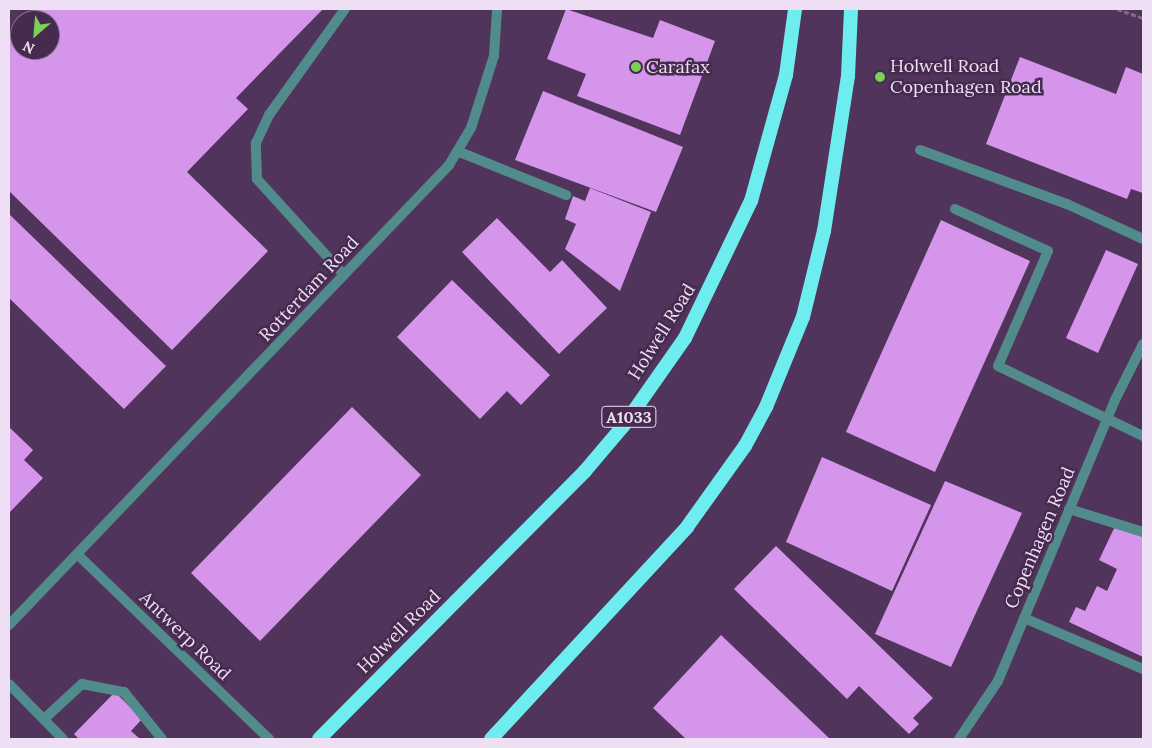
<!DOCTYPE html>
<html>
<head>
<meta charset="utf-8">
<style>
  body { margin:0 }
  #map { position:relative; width:1152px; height:748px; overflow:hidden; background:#452b4e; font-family:Lora,serif }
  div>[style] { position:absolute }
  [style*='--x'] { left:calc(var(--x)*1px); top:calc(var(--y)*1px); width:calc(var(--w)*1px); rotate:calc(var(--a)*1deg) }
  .built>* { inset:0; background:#51345b }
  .building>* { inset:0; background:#d595ea }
  .path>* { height:3px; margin-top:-1.5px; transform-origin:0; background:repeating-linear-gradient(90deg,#816a89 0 5px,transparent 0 7.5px) }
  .service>* { height:10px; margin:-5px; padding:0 5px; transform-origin:5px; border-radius:5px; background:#518b8c }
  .minor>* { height:10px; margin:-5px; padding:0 5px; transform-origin:5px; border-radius:5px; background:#518b8c }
  .tertiary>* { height:10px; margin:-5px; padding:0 5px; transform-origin:5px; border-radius:5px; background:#518b8c }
  .trunk>* { height:14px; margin:-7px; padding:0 7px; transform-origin:7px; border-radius:7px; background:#6eedf0 }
  .dots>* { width:14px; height:14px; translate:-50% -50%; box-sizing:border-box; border:2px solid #452b4e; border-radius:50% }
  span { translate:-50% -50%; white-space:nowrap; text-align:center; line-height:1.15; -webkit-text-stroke:5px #452b4e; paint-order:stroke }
  .shield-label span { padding:1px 4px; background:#452b4e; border:1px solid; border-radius:4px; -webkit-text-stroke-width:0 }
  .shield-label { font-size:16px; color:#efdff5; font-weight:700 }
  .poi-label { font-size:18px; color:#efdff5 }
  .left { translate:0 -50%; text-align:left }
  .street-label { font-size:18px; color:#efdff5 }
  .frame { position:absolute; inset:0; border:10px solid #efdff5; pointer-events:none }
  .north { position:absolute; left:10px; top:10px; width:50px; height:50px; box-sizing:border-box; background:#452b4e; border:1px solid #897391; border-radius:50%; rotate:207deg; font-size:14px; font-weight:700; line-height:20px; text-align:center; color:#efdff5 }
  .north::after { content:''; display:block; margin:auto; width:18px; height:22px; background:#7bd155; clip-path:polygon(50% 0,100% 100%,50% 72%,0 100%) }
</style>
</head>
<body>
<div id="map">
  <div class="built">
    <i style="clip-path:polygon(evenodd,9px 9px,1143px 9px,1143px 739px,9px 739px,9px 9px,20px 20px,50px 20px,50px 50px,20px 50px,20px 20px)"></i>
  </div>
  <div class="building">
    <i style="clip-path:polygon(36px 9px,323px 9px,236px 98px,248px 109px,187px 172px,268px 251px,172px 350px,9px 191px,9px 37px,20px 25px,20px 50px,50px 50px,50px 20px,25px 20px)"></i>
    <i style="clip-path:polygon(566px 9px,653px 38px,660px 20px,715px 41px,680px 135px,577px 96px,586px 74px,547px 59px)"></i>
    <i style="clip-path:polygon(1020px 57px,1116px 94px,1126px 67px,1143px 74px,1143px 193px,1131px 189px,1127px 199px,986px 144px)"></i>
    <i style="clip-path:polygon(543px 91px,683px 147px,656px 212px,515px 160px)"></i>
    <i style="clip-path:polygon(590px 188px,651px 212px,620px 291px,565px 249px,576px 224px,565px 219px,573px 196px,585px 201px)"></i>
    <i style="clip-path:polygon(9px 214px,166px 366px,124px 409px,9px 298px)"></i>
    <i style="clip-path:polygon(497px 218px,550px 272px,562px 260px,607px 308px,559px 354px,462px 252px)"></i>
    <i style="clip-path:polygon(941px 220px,1030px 261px,935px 472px,846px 432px)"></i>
    <i style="clip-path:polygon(1106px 250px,1138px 264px,1098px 353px,1066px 338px)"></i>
    <i style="clip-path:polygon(452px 280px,550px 375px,521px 405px,507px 391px,480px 419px,397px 337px)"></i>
    <i style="clip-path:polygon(352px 407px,421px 475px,260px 641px,191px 573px)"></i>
    <i style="clip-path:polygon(9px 427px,33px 450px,24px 460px,43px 478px,9px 513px)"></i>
    <i style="clip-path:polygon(822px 457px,931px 505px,892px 591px,786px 542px)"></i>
    <i style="clip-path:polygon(945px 481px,1022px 513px,951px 667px,875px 634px)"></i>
    <i style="clip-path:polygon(1117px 522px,1143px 535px,1143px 657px,1069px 622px,1076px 607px,1085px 611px,1097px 586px,1107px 591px,1117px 569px,1099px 560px)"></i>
    <i style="clip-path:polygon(776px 546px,933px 698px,913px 718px,919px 724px,909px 734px,859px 686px,847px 699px,734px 589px)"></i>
    <i style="clip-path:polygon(721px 635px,830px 739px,686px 739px,653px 708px)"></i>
    <i style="clip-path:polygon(115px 692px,142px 719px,131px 731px,140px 739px,79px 739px,74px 734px)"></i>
  </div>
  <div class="path">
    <i style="--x:1117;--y:9;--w:28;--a:19"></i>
  </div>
  <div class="service">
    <i style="--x:920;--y:150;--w:157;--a:20.2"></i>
    <i style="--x:1067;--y:204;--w:84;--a:24.7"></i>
    <i style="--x:457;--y:151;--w:118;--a:22"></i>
    <i style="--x:955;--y:209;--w:102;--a:24.3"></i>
    <i style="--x:1048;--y:251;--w:125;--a:113.5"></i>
    <i style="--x:998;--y:366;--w:161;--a:25.8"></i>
    <i style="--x:344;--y:275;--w:130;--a:-132.2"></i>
    <i style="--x:257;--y:179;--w:36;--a:-92"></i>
    <i style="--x:256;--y:143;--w:31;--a:-65"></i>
    <i style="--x:269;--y:115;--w:130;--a:-54.4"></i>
    <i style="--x:1069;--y:509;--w:77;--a:17.3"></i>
    <i style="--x:1024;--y:618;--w:129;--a:23.2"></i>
    <i style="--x:9;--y:684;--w:77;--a:45.5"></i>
    <i style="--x:44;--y:719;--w:52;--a:-42.6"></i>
    <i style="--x:82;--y:684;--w:43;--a:10.8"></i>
    <i style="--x:124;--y:692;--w:60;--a:51"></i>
  </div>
  <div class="minor">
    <i style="--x:79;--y:556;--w:264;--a:43.9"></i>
    <i style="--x:9;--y:625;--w:637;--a:-46.27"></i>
    <i style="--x:449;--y:165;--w:43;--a:-59.3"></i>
    <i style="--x:471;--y:128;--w:76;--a:-72.3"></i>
    <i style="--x:494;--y:56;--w:47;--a:-86.3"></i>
  </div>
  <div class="tertiary">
    <i style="--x:959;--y:739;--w:70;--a:-56.1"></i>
    <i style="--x:998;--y:681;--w:304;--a:-67.4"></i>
    <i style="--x:1115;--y:400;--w:63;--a:-63.4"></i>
  </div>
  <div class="trunk">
    <i style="--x:319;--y:739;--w:378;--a:-45.2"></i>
    <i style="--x:585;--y:471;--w:60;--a:-49.7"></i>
    <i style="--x:624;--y:425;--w:106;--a:-55"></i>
    <i style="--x:685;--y:338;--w:152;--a:-64.3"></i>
    <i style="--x:751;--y:201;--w:131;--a:-74.5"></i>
    <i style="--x:786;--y:75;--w:67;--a:-82.2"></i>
    <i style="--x:491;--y:739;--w:289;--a:-47.2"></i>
    <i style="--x:687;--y:527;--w:100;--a:-54.4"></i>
    <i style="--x:745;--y:446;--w:44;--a:-61.7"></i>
    <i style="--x:766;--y:407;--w:97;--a:-67.7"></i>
    <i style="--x:803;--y:317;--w:89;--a:-76.3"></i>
    <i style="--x:824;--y:231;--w:157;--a:-81.2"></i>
    <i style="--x:848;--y:76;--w:67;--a:-87.4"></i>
  </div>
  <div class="dots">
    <i style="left:636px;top:67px;background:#7bd155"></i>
    <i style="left:880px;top:77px;background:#7bd155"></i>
  </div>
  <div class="shield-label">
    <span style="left:629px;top:417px">A1033</span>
  </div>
  <div class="poi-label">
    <span class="left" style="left:646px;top:67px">Carafax</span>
    <span class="left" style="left:890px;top:77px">Holwell Road<br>Copenhagen Road</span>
  </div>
  <div class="street-label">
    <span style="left:309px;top:289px;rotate:-47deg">Rotterdam Road</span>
    <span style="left:662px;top:332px;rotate:-58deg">Holwell Road</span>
    <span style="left:1040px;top:538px;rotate:-67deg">Copenhagen Road</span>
    <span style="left:399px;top:632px;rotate:-45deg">Holwell Road</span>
    <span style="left:185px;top:636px;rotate:44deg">Antwerp Road</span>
  </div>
  <div class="frame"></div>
  <div class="north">N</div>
</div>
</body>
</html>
